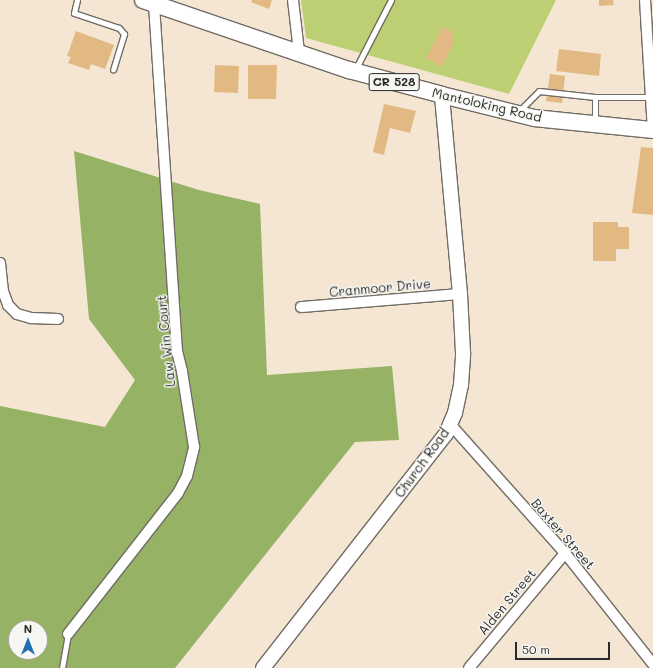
<!DOCTYPE html>
<html>
<head>
<meta charset="utf-8">
<style>
  body { margin:0 }
  #map { position:relative; width:653px; height:668px; overflow:hidden; background:#f4e6d2; font-family:Mali,sans-serif }
  div>[style] { position:absolute }
  [style*='--x'] { left:calc(var(--x)*1px); top:calc(var(--y)*1px); width:calc(var(--w)*1px); rotate:calc(var(--a)*1deg) }
  .green>* { inset:0; background:#bcd073 }
  .forest>* { inset:0; background:#95b265 }
  .building>* { inset:0; background:#e2b983 }
  .roads { filter:drop-shadow(1px 0 #716c65) drop-shadow(-1px 0 #716c65) drop-shadow(0 1px #716c65) drop-shadow(0 -1px #716c65) }
  .lane>* { height:5px; margin:-2.5px; padding:0 2.5px; transform-origin:2.5px; border-radius:2.5px; background:#fff }
  .street>* { height:10px; margin:-5px; padding:0 5px; transform-origin:5px; border-radius:5px; background:#fff }
  .secondary>* { height:14px; margin:-7px; padding:0 7px; transform-origin:7px; border-radius:7px; background:#fff }
  .primary>* { height:16px; margin:-8px; padding:0 8px; transform-origin:8px; border-radius:8px; background:#fff }
  span { translate:-50% -50%; white-space:nowrap; text-align:center; line-height:1.15; -webkit-text-stroke:3px #f6f6f2; paint-order:stroke }
  .shield-label span { padding:1px 3px; background:#f6f6f2; border:1px solid; border-radius:3px; -webkit-text-stroke-width:0 }
  .shield-label { font-size:12px; color:#2b2b2b; font-weight:700 }
  .street-label { font-size:13px; color:#2b2b2b }
  .north { position:absolute; left:8px; top:620px; width:40px; height:40px; box-sizing:border-box; background:#f6f6f2; border:1px solid #a5a5a2; border-radius:50%; rotate:0deg; font-size:11px; font-weight:700; line-height:16px; text-align:center; color:#2b2b2b }
  .north::after { content:''; display:block; margin:auto; width:14px; height:18px; background:#1f6fb2; clip-path:polygon(50% 0,100% 100%,50% 72%,0 100%) }
  .scale { position:absolute; left:515px; top:642px; width:95px; height:18px; box-sizing:border-box; border:2px solid #2b2b2b; border-top:0; padding-left:5px; font-size:12px; line-height:14px; white-space:nowrap; color:#2b2b2b; -webkit-text-stroke:3px #f6f6f2; paint-order:stroke }
</style>
</head>
<body>
<div id="map">
  <div class="green">
    <i style="clip-path:polygon(301px 0,556px 0,509px 94px,306px 38px)"></i>
  </div>
  <div class="forest">
    <i style="clip-path:polygon(evenodd,74px 151px,199px 190px,260px 204px,267px 375px,392px 366px,399px 440px,355px 442px,175px 668px,0 668px,0 406px,105px 427px,135px 380px,89px 319px,74px 151px,16px 628px,40px 628px,40px 652px,16px 652px,16px 628px)"></i>
  </div>
  <div class="building">
    <i style="clip-path:polygon(252px 0,272px 0,269px 9px,251px 2px)"></i>
    <i style="clip-path:polygon(599px 0,613px 0,614px 5px,599px 6px)"></i>
    <i style="clip-path:polygon(442px 27px,454px 33px,451px 38px,455px 40px,442px 67px,426px 58px)"></i>
    <i style="clip-path:polygon(76px 31px,114px 45px,105px 69px,91px 64px,89px 70px,68px 63px,71px 57px,67px 56px)"></i>
    <i style="clip-path:polygon(559px 49px,601px 54px,599px 76px,556px 71px)"></i>
    <i style="clip-path:polygon(215px 65px,239px 66px,238px 93px,214px 92px)"></i>
    <i style="clip-path:polygon(248px 65px,277px 65px,276px 99px,248px 99px)"></i>
    <i style="clip-path:polygon(550px 74px,565px 76px,562px 103px,546px 101px)"></i>
    <i style="clip-path:polygon(384px 104px,416px 111px,410px 133px,390px 128px,384px 155px,373px 152px)"></i>
    <i style="clip-path:polygon(641px 147px,653px 148px,653px 215px,632px 213px)"></i>
    <i style="clip-path:polygon(593px 222px,618px 222px,618px 227px,629px 227px,629px 249px,616px 249px,616px 261px,593px 261px)"></i>
  </div>
  <div class="roads">
    <div class="lane">
      <i style="--x:77;--y:0;--w:13;--a:103"></i>
      <i style="--x:74;--y:13;--w:47;--a:18.4"></i>
      <i style="--x:119;--y:28;--w:8;--a:50"></i>
      <i style="--x:124;--y:34;--w:37;--a:107"></i>
      <i style="--x:355;--y:70;--w:79;--a:-62.8"></i>
      <i style="--x:595;--y:97;--w:56;--a:0"></i>
      <i style="--x:519;--y:111;--w:28;--a:-45"></i>
      <i style="--x:539;--y:91;--w:56;--a:6.1"></i>
      <i style="--x:595;--y:97;--w:24;--a:90"></i>
      <i style="--x:62;--y:668;--w:35;--a:-80"></i>
    </div>
    <div class="street">
      <i style="--x:293;--y:0;--w:52;--a:83.4"></i>
      <i style="--x:645;--y:0;--w:130;--a:86.5"></i>
      <i style="--x:0;--y:263;--w:28;--a:84"></i>
      <i style="--x:3;--y:291;--w:15;--a:70"></i>
      <i style="--x:8;--y:305;--w:13;--a:45"></i>
      <i style="--x:17;--y:314;--w:15;--a:16"></i>
      <i style="--x:31;--y:318;--w:27;--a:2"></i>
      <i style="--x:301;--y:307;--w:160;--a:-4.7"></i>
      <i style="--x:450;--y:424;--w:173;--a:48.3"></i>
      <i style="--x:565;--y:553;--w:142;--a:51.6"></i>
      <i style="--x:68;--y:634;--w:179;--a:-52"></i>
      <i style="--x:178;--y:493;--w:19;--a:-62"></i>
      <i style="--x:187;--y:476;--w:30;--a:-76"></i>
      <i style="--x:194;--y:447;--w:77;--a:-99"></i>
      <i style="--x:182;--y:371;--w:21;--a:-104"></i>
      <i style="--x:177;--y:351;--w:348;--a:-93.8"></i>
      <i style="--x:469;--y:668;--w:150;--a:-50.1"></i>
    </div>
    <div class="secondary">
      <i style="--x:263;--y:668;--w:297;--a:-52"></i>
      <i style="--x:446;--y:434;--w:23;--a:-67"></i>
      <i style="--x:455;--y:413;--w:29;--a:-78"></i>
      <i style="--x:461;--y:385;--w:32;--a:-86"></i>
      <i style="--x:463;--y:353;--w:59;--a:-92.9"></i>
      <i style="--x:460;--y:294;--w:200;--a:-95.2"></i>
    </div>
    <div class="primary">
      <i style="--x:143;--y:0;--w:218;--a:18.8"></i>
      <i style="--x:349;--y:70;--w:96;--a:15"></i>
      <i style="--x:442;--y:95;--w:95;--a:14"></i>
      <i style="--x:534;--y:118;--w:120;--a:5.8"></i>
    </div>
  </div>
  <div class="shield-label">
    <span style="left:394px;top:82px">CR 528</span>
  </div>
  <div class="street-label">
    <span style="left:487px;top:105px;rotate:13deg">Mantoloking Road</span>
    <span style="left:380px;top:288px;rotate:-5deg">Cranmoor Drive</span>
    <span style="left:166px;top:341px;rotate:-96deg">Law Win Court</span>
    <span style="left:422px;top:463px;rotate:-54deg">Church Road</span>
    <span style="left:563px;top:534px;rotate:49deg">Baxter Street</span>
    <span style="left:507px;top:602px;rotate:-50deg">Alden Street</span>
  </div>
  <div class="north">N</div>
  <div class="scale">50 m</div>
</div>
</body>
</html>
